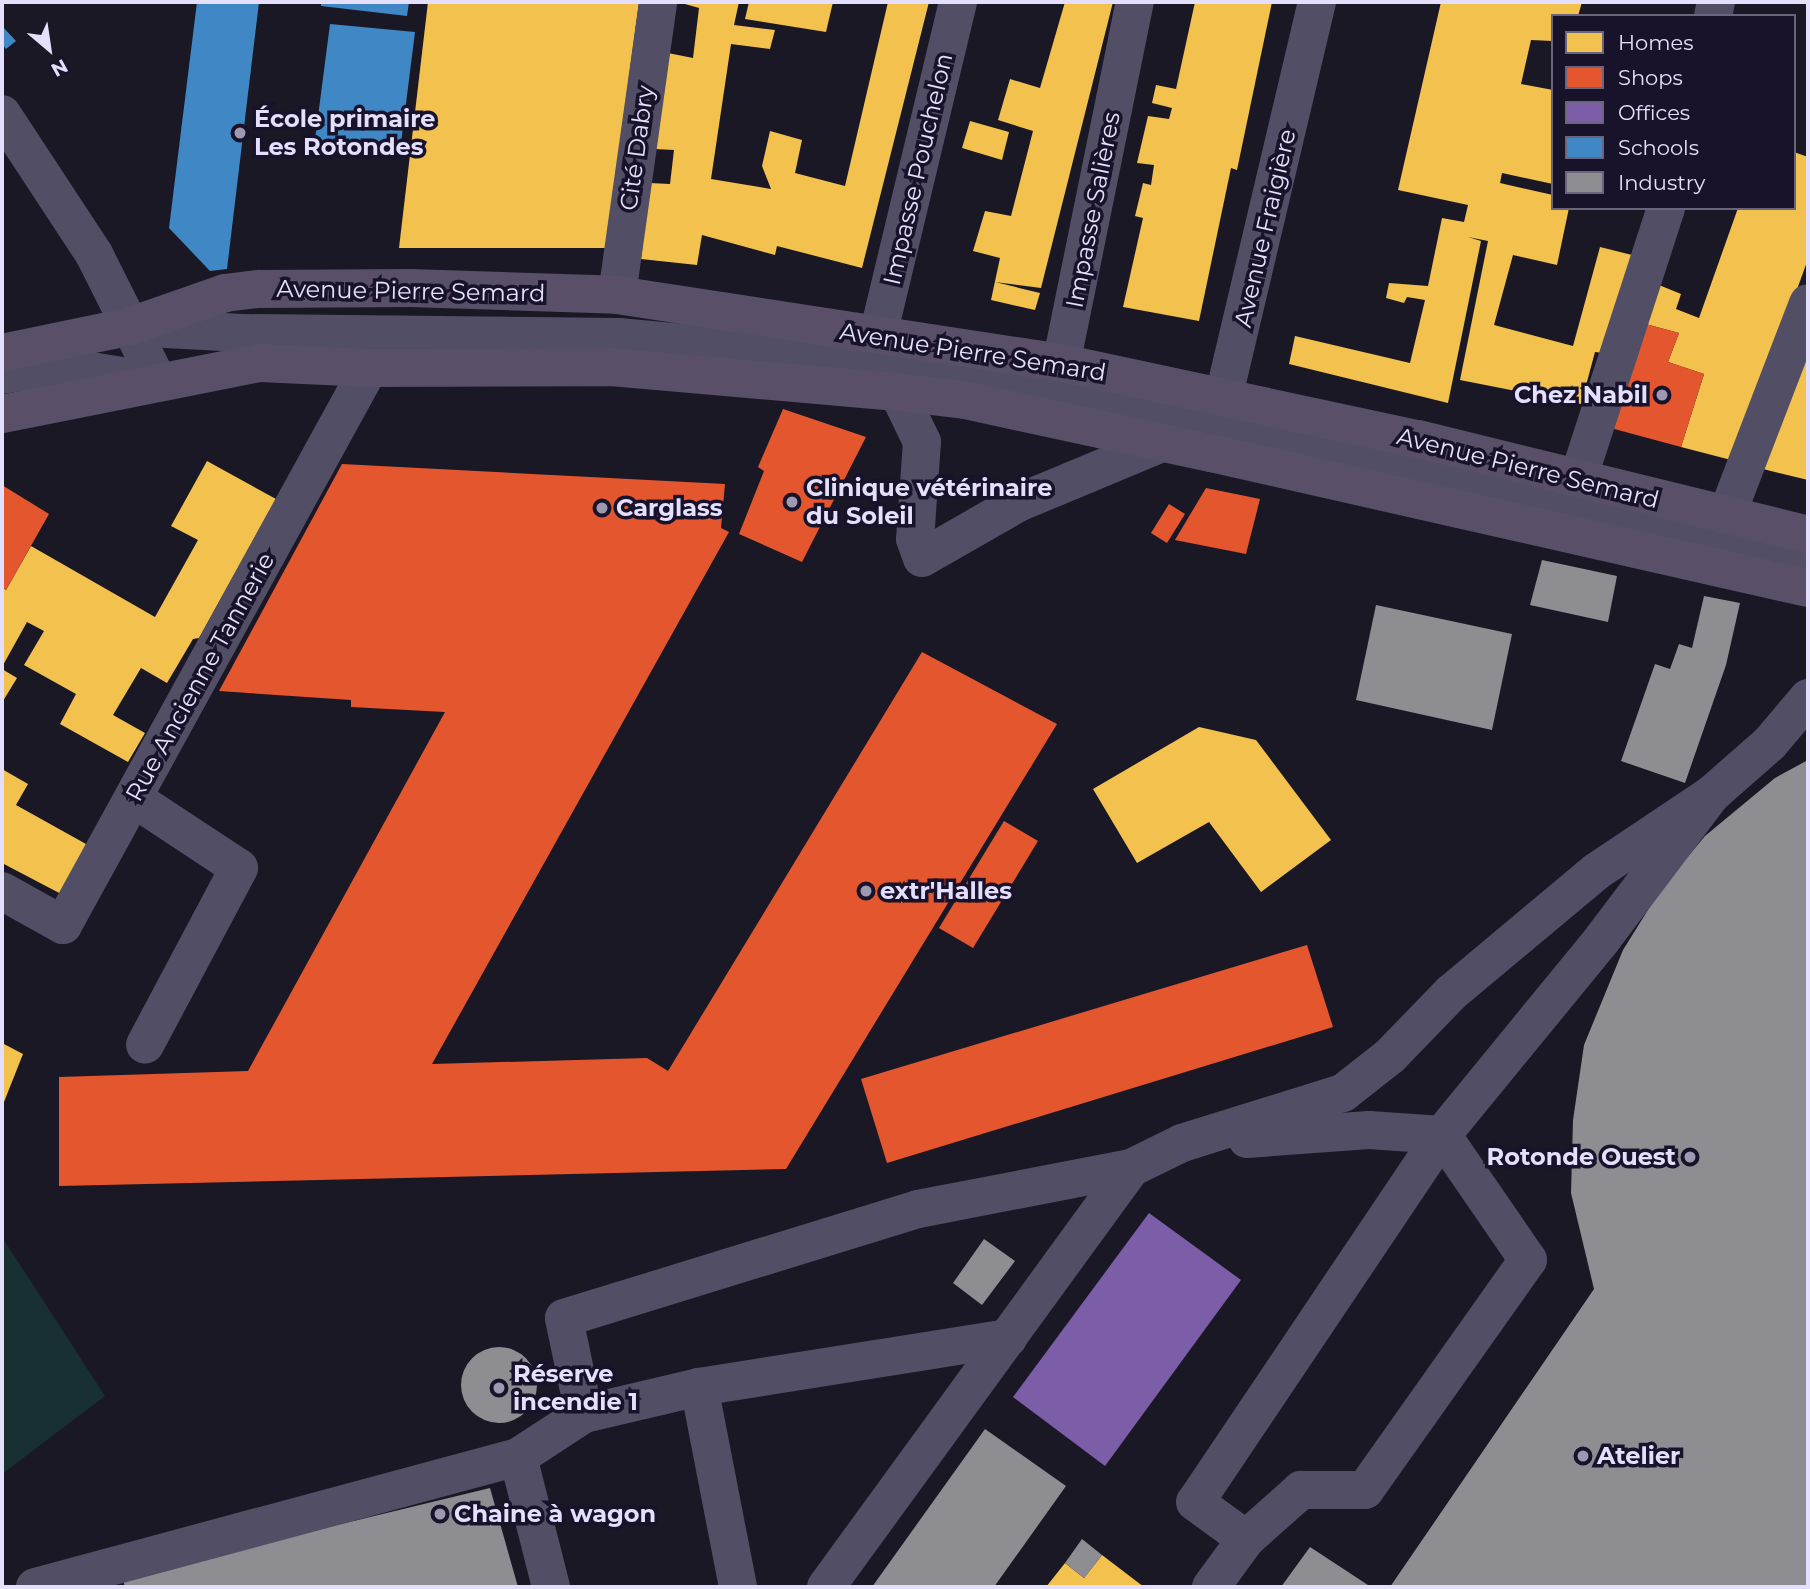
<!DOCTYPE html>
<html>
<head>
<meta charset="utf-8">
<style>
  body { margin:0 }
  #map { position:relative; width:1810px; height:1589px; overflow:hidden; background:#1b1825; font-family:Montserrat,sans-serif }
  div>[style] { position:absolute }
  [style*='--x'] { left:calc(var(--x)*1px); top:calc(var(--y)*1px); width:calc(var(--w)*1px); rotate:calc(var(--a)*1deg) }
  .green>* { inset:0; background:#183032 }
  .homes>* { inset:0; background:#f2c14e }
  .shops>* { inset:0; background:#e4572e }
  .offices>* { inset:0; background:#7b5ea7 }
  .schools>* { inset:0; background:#3f88c5 }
  .industry>* { inset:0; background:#8d8d92 }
  .round { border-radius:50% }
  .minor>* { height:38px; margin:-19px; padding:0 19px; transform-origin:19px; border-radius:19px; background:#514e65 }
  .major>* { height:38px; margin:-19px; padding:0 19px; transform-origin:19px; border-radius:19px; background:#594f68 }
  .dots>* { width:19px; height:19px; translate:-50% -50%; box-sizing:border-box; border:4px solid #18132a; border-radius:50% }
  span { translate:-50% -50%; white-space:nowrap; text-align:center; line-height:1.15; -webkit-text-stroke:7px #18132a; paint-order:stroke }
  .poi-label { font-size:24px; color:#e3dffd; font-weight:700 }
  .left { translate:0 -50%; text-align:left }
  .right { translate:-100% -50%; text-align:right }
  .street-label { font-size:24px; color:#e3dffd }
  .frame { position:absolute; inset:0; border:4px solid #e3dffd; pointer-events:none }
  .legend { position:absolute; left:1551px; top:14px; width:245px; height:196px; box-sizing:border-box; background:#18132a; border:2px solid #69657e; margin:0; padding:9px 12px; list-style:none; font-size:21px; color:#e3dffd }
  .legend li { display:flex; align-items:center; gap:14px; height:35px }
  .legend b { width:35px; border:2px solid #69657e }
  .north { position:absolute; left:14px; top:14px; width:70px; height:70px; -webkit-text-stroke:5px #18132a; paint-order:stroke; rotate:151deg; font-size:19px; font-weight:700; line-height:28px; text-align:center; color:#e3dffd }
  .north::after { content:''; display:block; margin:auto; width:24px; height:32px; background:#e3dffd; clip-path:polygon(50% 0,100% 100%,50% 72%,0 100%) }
</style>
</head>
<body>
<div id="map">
  <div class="green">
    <i style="clip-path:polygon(2px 1237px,105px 1396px,2px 1474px)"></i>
  </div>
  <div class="homes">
    <i style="clip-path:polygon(428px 2px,639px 2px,606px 248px,399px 248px)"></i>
    <i style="clip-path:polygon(678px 2px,739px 2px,734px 25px,775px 30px,770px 49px,731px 44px,711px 179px,771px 189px,762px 166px,770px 131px,802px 140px,795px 173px,845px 186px,888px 2px,929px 2px,862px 268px,777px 246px,775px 255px,702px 235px,697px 265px,641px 259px,650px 183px,670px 184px,674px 150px,655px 149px,668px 53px,693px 58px,699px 8px)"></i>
    <i style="clip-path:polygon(749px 2px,833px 2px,826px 32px,745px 19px)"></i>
    <i style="clip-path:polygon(1065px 2px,1113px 2px,1041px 288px,995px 282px,1040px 293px,1035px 310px,991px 300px,1000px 258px,973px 251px,985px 211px,1011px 216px,1033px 131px,998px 120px,1010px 79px,1040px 88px)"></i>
    <i style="clip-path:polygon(1195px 2px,1272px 2px,1237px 170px,1231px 168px,1199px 321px,1123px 307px,1143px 218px,1135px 216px,1143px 183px,1151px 185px,1154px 165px,1137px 163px,1148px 116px,1169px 119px,1172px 108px,1152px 103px,1156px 85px,1176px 89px)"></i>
    <i style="clip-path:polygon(1441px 2px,1582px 2px,1578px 16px,1553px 16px,1553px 41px,1531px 40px,1521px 84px,1553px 90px,1553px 184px,1502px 173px,1500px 183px,1553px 195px,1553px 208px,1569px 208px,1557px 265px,1513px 255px,1494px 325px,1573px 346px,1600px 247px,1640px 257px,1603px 353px,1595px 352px,1581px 404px,1460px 380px,1488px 241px,1468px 237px,1481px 241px,1448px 403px,1289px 364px,1295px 336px,1410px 363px,1425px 300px,1407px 297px,1404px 303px,1386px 298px,1389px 283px,1428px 286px,1442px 218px,1464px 222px,1468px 205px,1398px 190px)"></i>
    <i style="clip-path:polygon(970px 121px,1009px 132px,1002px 160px,962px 148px)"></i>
    <i style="clip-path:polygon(1794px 152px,1808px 157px,1808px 259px,1735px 461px,1681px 447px,1704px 374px,1668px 362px,1679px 333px,1642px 323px,1659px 285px,1681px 294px,1676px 309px,1699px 318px,1738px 208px,1794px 208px)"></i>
    <i style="clip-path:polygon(1808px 331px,1808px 480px,1763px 469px)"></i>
    <i style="clip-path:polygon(207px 461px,276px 499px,199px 638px,193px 639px,167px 683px,141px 668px,113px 715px,145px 733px,128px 762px,60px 724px,76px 694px,24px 665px,44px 631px,27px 622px,2px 667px,2px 587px,6px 590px,31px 546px,155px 617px,198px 540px,171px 526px)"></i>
    <i style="clip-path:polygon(2px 669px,17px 678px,3px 701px,2px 701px)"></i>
    <i style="clip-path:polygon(1199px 727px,1256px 740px,1331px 840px,1261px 892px,1209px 822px,1137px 863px,1093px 789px)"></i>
    <i style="clip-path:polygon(2px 769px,28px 784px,16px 805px,86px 844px,63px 895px,2px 863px)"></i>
    <i style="clip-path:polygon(2px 1043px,23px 1054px,2px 1107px)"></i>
    <i style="clip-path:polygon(1102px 1555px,1144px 1587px,1046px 1587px,1065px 1563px,1084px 1578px)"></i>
  </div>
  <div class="shops">
    <i style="clip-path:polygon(1642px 323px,1679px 333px,1668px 362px,1704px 374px,1681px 447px,1607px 427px)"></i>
    <i style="clip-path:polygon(783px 409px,866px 437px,802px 562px,739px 534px,764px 471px,758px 467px)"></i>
    <i style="clip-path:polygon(342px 464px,725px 484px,721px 528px,729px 532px,432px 1064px,647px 1058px,668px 1071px,922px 652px,1057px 724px,786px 1169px,59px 1186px,59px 1077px,248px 1071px,445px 712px,351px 707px,351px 700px,219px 691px)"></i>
    <i style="clip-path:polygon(2px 485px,49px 514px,6px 590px,2px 587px)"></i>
    <i style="clip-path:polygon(1206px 488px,1260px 499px,1246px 554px,1175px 540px)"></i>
    <i style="clip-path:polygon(1169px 504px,1185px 514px,1167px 543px,1151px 533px)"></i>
    <i style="clip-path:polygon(1004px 821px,1038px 841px,973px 948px,939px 928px)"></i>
    <i style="clip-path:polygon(1307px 945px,1333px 1027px,887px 1163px,861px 1079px)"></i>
  </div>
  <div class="offices">
    <i style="clip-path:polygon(1149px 1213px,1241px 1280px,1105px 1466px,1013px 1397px)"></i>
  </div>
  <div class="schools">
    <i style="clip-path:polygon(197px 2px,259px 2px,227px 269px,210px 271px,169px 228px)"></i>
    <i style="clip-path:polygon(321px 2px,409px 2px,407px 16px,321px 6px)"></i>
    <i style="clip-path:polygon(330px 24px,415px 32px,400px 151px,315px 140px)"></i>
    <i style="clip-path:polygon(2px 26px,16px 41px,6px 49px,2px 44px)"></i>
  </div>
  <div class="industry">
    <i style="clip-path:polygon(1542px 560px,1617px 576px,1608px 622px,1530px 605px)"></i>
    <i style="clip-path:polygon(1704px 596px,1740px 603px,1726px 665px,1685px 783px,1621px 761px,1655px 664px,1670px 669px,1679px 644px,1692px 648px)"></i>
    <i style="clip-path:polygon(1376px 605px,1512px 634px,1492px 730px,1356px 700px)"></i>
    <i style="clip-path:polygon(1808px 760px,1808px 1587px,1390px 1587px,1594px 1289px,1571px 1193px,1573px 1120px,1584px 1045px,1623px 950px,1661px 889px,1705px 836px,1775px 778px)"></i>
    <i style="clip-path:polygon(984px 1239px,1015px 1261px,982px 1305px,953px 1283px)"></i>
    <i class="round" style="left:461px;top:1347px;width:76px;height:76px"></i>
    <i style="clip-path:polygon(985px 1429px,1066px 1486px,994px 1587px,872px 1587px)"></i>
    <i style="clip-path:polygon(490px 1488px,518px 1587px,125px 1587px,122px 1577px)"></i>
    <i style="clip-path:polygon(1082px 1539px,1102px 1555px,1084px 1578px,1065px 1563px)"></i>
    <i style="clip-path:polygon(1310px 1547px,1371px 1587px,1281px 1587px)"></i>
  </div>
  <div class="minor">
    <i style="--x:958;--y:2;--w:343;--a:103.5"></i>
    <i style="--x:878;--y:336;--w:25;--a:79"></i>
    <i style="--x:883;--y:361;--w:90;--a:64.3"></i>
    <i style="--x:922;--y:442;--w:97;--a:94.1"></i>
    <i style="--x:915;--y:539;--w:20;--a:70"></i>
    <i style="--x:922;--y:558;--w:111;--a:-29.8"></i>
    <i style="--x:1018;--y:503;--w:156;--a:-22.6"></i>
    <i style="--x:1713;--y:16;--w:14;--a:-78"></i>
    <i style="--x:2;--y:114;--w:168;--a:56.7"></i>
    <i style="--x:94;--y:254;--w:143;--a:63.4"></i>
    <i style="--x:617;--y:295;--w:296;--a:-82"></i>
    <i style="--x:128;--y:327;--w:114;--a:3"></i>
    <i style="--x:242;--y:333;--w:377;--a:0.6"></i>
    <i style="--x:619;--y:337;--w:342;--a:5.4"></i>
    <i style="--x:959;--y:369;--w:465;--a:12"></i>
    <i style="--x:1414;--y:466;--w:406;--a:13.7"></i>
    <i style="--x:2;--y:375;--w:60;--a:-8.7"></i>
    <i style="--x:61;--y:366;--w:98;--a:9.4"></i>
    <i style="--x:1055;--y:394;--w:400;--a:-78.5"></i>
    <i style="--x:1216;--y:429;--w:439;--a:-76.7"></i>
    <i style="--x:1578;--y:479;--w:285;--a:-72"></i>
    <i style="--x:1726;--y:517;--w:229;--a:-69"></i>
    <i style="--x:133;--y:798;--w:127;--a:33.4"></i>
    <i style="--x:239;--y:868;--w:200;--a:118"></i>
    <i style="--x:2;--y:891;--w:70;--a:29.1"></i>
    <i style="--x:63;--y:925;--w:636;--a:-61.22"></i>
    <i style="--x:1442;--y:1135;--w:442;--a:123.9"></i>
    <i style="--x:1195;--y:1502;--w:63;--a:36"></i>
    <i style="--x:1246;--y:1539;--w:74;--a:-41.7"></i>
    <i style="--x:1301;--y:1490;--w:64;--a:0"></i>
    <i style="--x:1365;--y:1490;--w:282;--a:-54.7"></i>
    <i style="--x:1528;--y:1260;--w:152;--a:-124.5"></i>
    <i style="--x:1442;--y:1135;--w:254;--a:-50.7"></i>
    <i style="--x:1603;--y:938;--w:181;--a:-52.9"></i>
    <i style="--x:1247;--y:1139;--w:122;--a:-4.2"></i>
    <i style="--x:1369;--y:1130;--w:73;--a:3.9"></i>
    <i style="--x:699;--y:1387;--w:313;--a:-9"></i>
    <i style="--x:35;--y:1587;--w:500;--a:-15.06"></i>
    <i style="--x:551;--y:1587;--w:134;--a:-104.2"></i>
    <i style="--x:518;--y:1457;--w:79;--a:-33.1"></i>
    <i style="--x:738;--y:1587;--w:204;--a:-101"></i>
    <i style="--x:699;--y:1387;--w:118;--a:166.8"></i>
    <i style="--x:584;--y:1414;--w:98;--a:-101.8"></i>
    <i style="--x:564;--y:1318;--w:370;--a:-17.1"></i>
    <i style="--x:918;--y:1209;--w:217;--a:-10.9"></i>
    <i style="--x:826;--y:1587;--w:518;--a:-53.95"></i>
    <i style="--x:1131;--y:1168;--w:57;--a:-26.1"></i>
    <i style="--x:1182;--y:1143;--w:169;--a:-17.3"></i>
    <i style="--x:1343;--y:1093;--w:60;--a:-38.2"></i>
    <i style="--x:1390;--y:1056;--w:88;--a:-45.9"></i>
    <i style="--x:1451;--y:993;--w:190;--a:-39.9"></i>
    <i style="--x:1597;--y:871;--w:138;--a:-33.8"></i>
    <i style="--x:1712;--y:794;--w:77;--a:-41.3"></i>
    <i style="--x:1770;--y:743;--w:59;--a:-49.8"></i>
    <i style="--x:1211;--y:1587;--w:59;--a:-53.9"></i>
  </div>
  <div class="major">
    <i style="--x:2;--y:353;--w:129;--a:-11.7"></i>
    <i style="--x:128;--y:327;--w:103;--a:-19.3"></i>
    <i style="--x:225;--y:293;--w:34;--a:-7"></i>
    <i style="--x:259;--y:289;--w:151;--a:-0.4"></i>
    <i style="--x:410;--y:288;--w:207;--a:1.9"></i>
    <i style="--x:617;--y:295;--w:450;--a:8.7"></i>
    <i style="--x:1062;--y:363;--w:364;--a:12.1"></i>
    <i style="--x:1418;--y:439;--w:402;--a:13.8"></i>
    <i style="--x:2;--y:414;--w:263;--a:-11.2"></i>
    <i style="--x:260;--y:363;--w:109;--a:2.6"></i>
    <i style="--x:369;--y:368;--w:242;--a:-0.2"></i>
    <i style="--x:611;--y:367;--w:287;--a:5"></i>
    <i style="--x:897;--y:392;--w:68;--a:6.7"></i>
    <i style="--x:965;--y:400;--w:252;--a:12.2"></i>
    <i style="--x:1211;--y:453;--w:612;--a:12.74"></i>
  </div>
  <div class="dots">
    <i style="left:240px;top:133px;background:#9d99b1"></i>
    <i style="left:1662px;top:395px;background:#9d99b1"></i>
    <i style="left:792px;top:502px;background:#9d99b1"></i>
    <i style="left:602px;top:508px;background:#9d99b1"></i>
    <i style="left:866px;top:891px;background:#9d99b1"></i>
    <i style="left:1690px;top:1157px;background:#9d99b1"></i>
    <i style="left:499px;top:1388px;background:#9d99b1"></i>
    <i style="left:1583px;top:1456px;background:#9d99b1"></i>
    <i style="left:440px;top:1514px;background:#9d99b1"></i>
  </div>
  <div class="poi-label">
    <span class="left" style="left:254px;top:133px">École primaire<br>Les Rotondes</span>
    <span class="right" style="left:1648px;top:395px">Chez Nabil</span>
    <span class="left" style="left:806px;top:502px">Clinique vétérinaire<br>du Soleil</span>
    <span class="left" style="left:616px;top:508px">Carglass</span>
    <span class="left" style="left:880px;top:891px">extr'Halles</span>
    <span class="right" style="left:1676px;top:1157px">Rotonde Ouest</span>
    <span class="left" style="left:513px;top:1388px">Réserve<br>incendie 1</span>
    <span class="left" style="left:1597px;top:1456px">Atelier</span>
    <span class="left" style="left:454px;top:1514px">Chaine à wagon</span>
  </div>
  <div class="street-label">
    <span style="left:637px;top:148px;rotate:-82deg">Cité Dabry</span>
    <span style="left:918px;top:169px;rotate:-77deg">Impasse Pouchelon</span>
    <span style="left:1093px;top:210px;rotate:-79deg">Impasse Salières</span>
    <span style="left:1265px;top:228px;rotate:-77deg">Avenue Fraigière</span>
    <span style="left:411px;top:291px;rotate:1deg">Avenue Pierre Semard</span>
    <span style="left:973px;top:352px;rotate:9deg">Avenue Pierre Semard</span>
    <span style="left:1528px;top:468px;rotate:14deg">Avenue Pierre Semard</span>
    <span style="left:200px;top:677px;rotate:-61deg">Rue Ancienne Tannerie</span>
  </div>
  <div class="frame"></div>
  <ul class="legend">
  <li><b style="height:19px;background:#f2c14e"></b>Homes</li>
  <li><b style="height:19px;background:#e4572e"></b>Shops</li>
  <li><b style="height:19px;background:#7b5ea7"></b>Offices</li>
  <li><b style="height:19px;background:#3f88c5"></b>Schools</li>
  <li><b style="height:19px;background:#8d8d92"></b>Industry</li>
  </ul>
  <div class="north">N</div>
</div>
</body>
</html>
